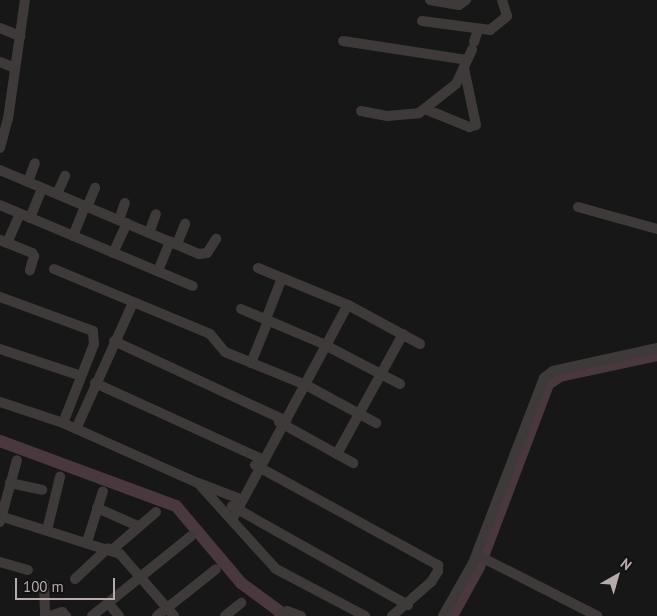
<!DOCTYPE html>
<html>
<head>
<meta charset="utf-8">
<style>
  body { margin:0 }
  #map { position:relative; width:657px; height:616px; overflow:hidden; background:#181717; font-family:"PT Sans",sans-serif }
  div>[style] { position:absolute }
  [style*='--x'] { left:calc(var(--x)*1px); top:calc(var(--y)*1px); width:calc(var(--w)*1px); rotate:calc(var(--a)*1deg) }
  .river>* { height:12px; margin:-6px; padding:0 6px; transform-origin:6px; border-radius:6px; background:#49383d }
  .minor>* { height:10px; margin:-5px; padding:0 5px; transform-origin:5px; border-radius:5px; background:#3f3a3a }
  span { translate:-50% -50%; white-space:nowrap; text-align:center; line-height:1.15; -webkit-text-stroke:4.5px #131212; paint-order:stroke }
  .north { position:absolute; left:592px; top:551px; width:50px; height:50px; -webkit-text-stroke:4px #131212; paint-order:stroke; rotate:38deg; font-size:14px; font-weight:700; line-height:20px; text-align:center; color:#b7aaab }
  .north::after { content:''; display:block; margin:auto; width:18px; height:22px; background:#b7aaab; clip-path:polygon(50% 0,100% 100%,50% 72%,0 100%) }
  .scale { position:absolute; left:15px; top:578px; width:100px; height:22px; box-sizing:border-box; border:2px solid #b7aaab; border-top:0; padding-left:6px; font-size:15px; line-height:18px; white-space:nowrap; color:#b7aaab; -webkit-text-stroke:4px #131212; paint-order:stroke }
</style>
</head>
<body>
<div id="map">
  <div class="river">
    <i style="--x:0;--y:441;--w:188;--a:20.3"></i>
    <i style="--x:176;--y:506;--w:101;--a:49.8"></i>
    <i style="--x:241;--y:583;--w:56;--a:36.3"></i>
    <i style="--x:452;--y:616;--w:56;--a:-61.1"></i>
    <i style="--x:479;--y:567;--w:196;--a:-69.3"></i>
    <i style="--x:548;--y:384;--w:14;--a:-34"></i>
    <i style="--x:560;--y:376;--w:99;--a:-12.2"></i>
  </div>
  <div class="minor">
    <i style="--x:430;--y:0;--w:29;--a:10"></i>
    <i style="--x:459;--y:5;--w:9;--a:-36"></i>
    <i style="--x:422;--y:21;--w:69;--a:7.5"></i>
    <i style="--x:490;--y:30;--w:22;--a:-39"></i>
    <i style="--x:507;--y:16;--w:17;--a:-107"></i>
    <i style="--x:0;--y:28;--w:22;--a:22"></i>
    <i style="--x:343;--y:41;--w:125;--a:8.7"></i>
    <i style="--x:474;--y:42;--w:13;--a:-72"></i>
    <i style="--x:0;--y:62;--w:16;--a:22"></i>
    <i style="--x:425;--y:109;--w:48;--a:22.2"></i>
    <i style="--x:469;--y:127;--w:7;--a:-16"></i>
    <i style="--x:476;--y:125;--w:58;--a:-101.9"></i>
    <i style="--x:361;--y:111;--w:26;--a:11"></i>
    <i style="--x:387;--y:116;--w:32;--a:-5"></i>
    <i style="--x:419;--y:113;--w:47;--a:-38.1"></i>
    <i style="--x:456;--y:84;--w:38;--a:-65"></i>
    <i style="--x:0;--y:148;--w:30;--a:-75"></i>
    <i style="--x:8;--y:119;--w:120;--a:-81.9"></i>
    <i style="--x:0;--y:170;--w:216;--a:22.9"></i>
    <i style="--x:199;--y:254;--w:8;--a:-7"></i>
    <i style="--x:207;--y:253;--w:17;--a:-57"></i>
    <i style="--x:28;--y:182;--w:20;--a:-70"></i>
    <i style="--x:57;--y:194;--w:20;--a:-66"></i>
    <i style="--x:0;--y:205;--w:209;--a:22.8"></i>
    <i style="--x:87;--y:207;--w:21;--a:-67"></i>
    <i style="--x:578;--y:207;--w:82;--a:15.6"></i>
    <i style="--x:30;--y:218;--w:32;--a:-68"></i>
    <i style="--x:119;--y:220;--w:18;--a:-71"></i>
    <i style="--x:149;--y:233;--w:20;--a:-70"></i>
    <i style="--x:73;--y:236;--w:32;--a:-68"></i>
    <i style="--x:0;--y:240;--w:35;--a:22"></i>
    <i style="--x:32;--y:253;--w:4;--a:56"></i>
    <i style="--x:34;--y:256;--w:15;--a:106"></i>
    <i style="--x:7;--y:243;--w:32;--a:-66"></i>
    <i style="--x:177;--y:244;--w:22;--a:-68"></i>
    <i style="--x:113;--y:253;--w:33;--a:-65"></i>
    <i style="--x:258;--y:268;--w:97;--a:22.3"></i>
    <i style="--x:348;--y:305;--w:82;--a:28.4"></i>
    <i style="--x:54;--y:269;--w:169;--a:22.6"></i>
    <i style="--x:210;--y:334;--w:23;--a:50"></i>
    <i style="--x:225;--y:352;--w:87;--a:22.2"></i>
    <i style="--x:306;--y:385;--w:80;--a:28.5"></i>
    <i style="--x:158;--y:271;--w:32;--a:-68"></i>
    <i style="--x:0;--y:297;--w:99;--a:20.1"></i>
    <i style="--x:93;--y:331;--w:13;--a:86"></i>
    <i style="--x:94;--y:344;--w:85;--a:111.4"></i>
    <i style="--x:241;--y:309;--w:87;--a:23"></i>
    <i style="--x:321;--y:343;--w:89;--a:27.4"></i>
    <i style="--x:266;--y:319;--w:44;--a:-68.7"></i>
    <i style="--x:114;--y:341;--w:190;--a:24.9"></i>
    <i style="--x:0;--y:349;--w:85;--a:18.4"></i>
    <i style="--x:251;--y:363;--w:45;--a:-68"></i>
    <i style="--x:95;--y:383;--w:186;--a:24.5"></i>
    <i style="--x:0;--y:402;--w:66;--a:18.4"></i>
    <i style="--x:63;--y:423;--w:148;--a:24"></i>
    <i style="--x:198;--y:483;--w:116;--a:47.8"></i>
    <i style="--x:276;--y:569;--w:101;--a:27.8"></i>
    <i style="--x:279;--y:422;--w:85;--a:29"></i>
    <i style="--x:76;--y:429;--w:138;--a:-65.7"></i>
    <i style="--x:337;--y:454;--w:137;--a:-61.2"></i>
    <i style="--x:255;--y:465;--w:209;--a:28.7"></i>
    <i style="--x:438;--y:565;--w:6;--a:90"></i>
    <i style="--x:438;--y:571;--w:13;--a:122"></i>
    <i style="--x:431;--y:582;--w:52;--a:138.9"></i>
    <i style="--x:10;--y:483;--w:33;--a:12"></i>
    <i style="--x:201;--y:484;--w:39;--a:21"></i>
    <i style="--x:232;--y:506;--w:202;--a:29.4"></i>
    <i style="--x:97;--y:508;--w:45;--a:23.7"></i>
    <i style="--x:0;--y:516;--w:126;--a:17.6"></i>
    <i style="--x:120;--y:554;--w:82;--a:48.9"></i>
    <i style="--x:232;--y:520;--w:244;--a:-61.7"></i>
    <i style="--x:0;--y:522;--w:64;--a:-74.7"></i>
    <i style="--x:47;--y:530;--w:55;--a:-76.2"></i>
    <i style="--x:87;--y:542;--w:53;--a:-72.6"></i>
    <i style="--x:112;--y:550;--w:58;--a:-40.8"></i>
    <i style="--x:477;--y:555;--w:135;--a:26.9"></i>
    <i style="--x:0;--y:562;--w:29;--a:16"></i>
    <i style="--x:75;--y:579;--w:45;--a:-43.2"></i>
    <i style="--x:44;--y:584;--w:32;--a:88"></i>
    <i style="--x:108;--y:603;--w:17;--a:50"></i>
    <i style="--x:49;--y:616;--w:14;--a:-17"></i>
    <i style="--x:62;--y:612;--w:6;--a:45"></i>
    <i style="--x:92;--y:616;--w:127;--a:-38.9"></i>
    <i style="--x:157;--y:616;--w:75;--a:-38.5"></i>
    <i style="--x:225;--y:616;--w:21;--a:-39"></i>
    <i style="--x:279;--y:616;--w:9;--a:-32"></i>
    <i style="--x:287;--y:611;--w:15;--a:20"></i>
    <i style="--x:443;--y:616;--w:61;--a:-60.5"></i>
    <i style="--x:473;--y:563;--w:198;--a:-69"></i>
    <i style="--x:544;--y:378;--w:11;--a:-38"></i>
    <i style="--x:553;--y:371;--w:107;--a:-12.5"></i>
  </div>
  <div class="north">N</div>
  <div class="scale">100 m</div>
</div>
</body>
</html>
